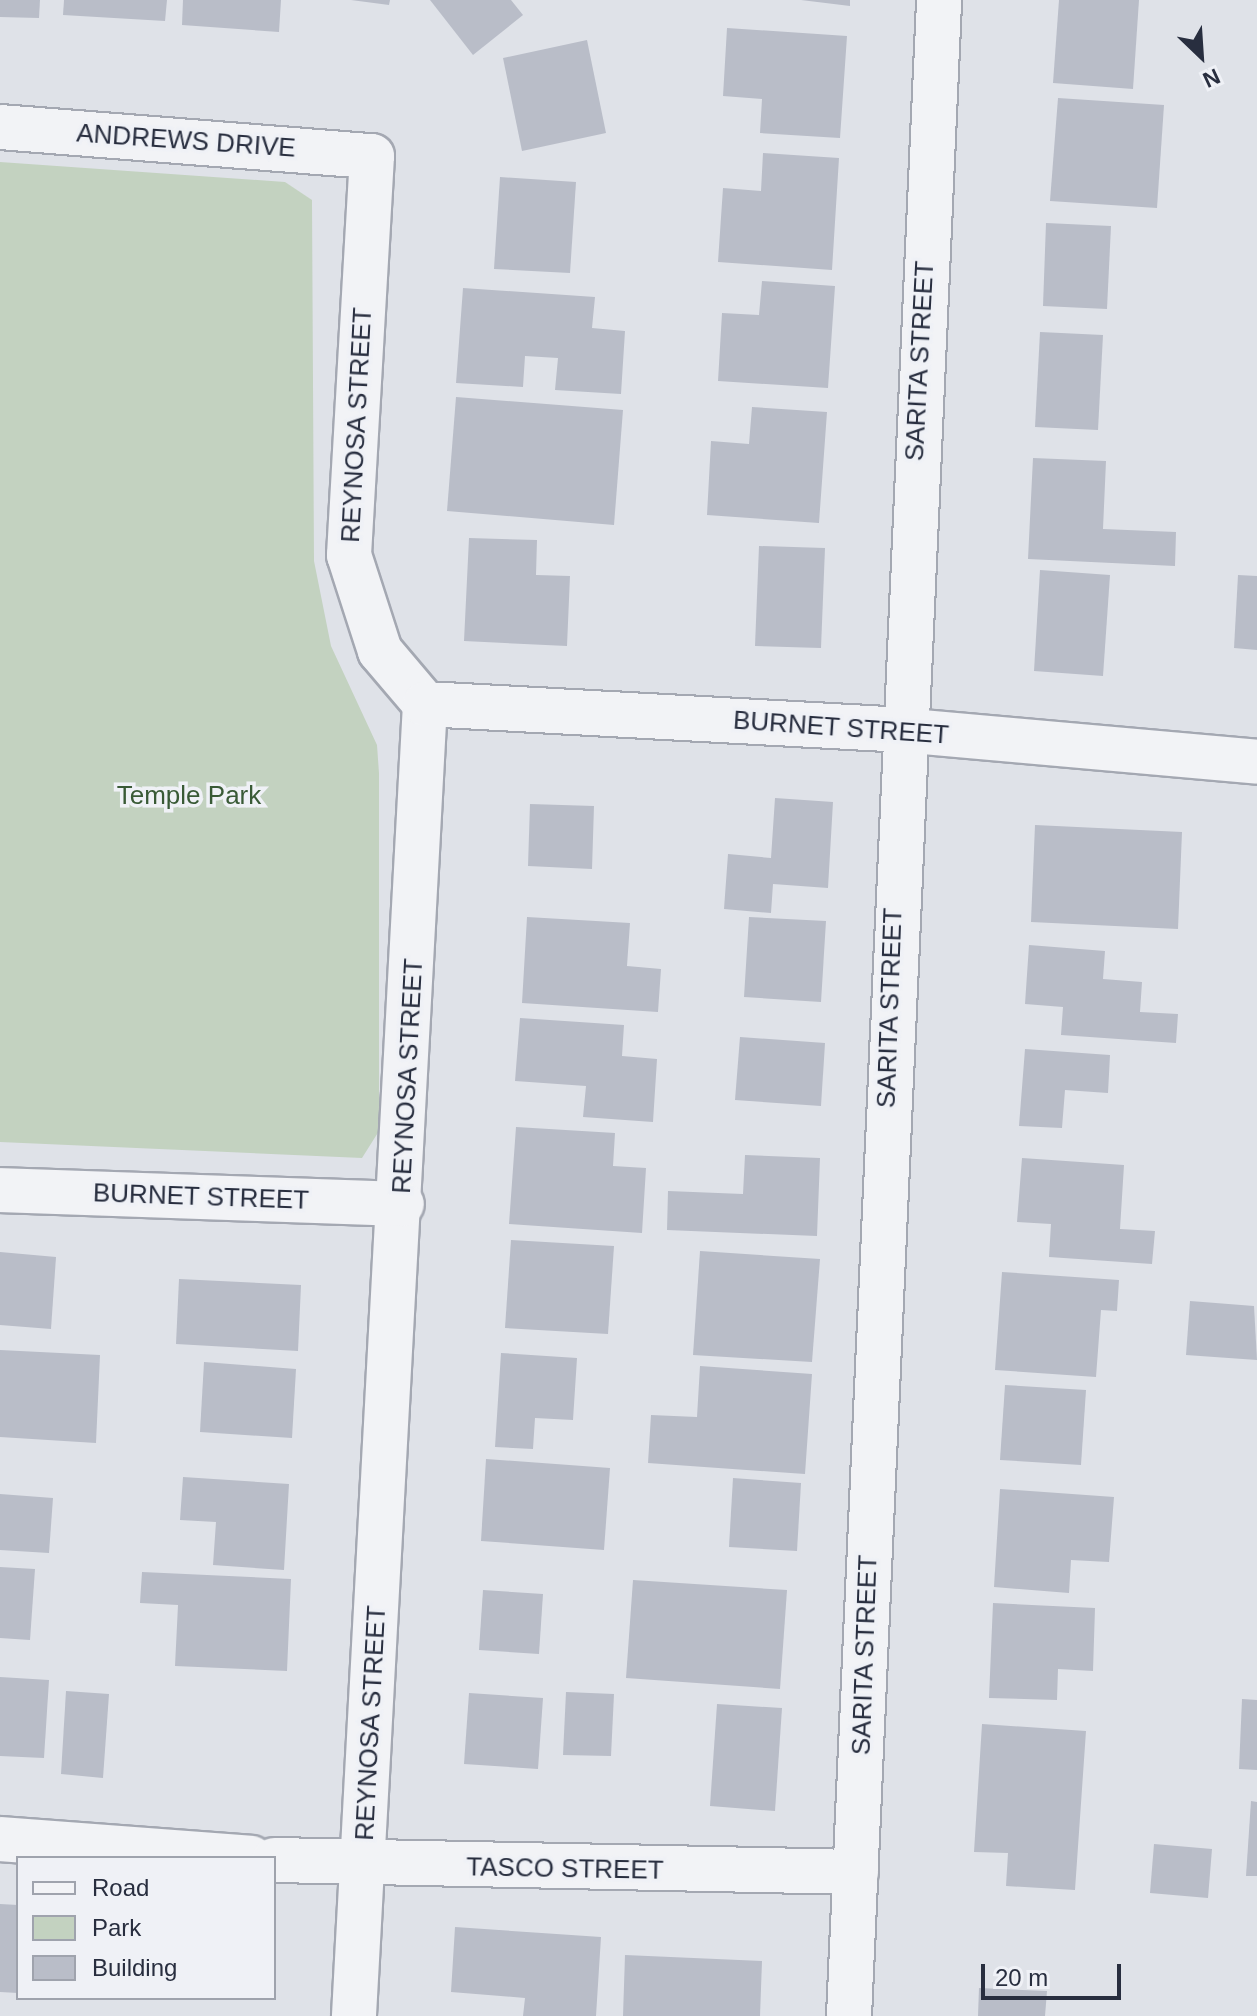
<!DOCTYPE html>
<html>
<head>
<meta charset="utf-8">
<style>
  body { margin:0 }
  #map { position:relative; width:1257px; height:2016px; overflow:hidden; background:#dfe2e8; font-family:Helvetica,sans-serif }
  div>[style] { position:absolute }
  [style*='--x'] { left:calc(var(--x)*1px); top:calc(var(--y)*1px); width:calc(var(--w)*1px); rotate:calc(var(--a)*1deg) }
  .green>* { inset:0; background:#c3d2c0 }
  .building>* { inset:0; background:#b9bdc8 }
  .roads { filter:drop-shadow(2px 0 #a4a8b2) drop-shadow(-2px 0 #a4a8b2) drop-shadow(0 2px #a4a8b2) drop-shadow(0 -2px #a4a8b2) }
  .street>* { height:44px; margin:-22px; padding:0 22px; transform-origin:22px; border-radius:22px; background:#f2f3f6 }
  span { translate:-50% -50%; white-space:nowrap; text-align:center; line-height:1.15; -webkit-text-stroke:7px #eff1f6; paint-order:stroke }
  .street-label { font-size:26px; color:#282e3f }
  .park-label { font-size:26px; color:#395a36 }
  .legend { position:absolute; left:16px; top:1856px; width:260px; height:144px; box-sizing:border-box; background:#eff1f6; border:2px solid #9fa3ad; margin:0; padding:10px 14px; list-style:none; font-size:24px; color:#282e3f }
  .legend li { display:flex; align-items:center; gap:16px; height:40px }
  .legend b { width:40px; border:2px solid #9fa3ad }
  .north { position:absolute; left:1161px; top:16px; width:80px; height:80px; -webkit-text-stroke:6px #eff1f6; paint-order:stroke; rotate:155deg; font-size:22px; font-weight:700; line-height:32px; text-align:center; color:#282e3f }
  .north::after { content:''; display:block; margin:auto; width:28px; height:36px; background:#282e3f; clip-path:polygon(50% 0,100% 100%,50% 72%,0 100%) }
  .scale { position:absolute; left:981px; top:1964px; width:140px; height:36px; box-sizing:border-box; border:4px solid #282e3f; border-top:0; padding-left:10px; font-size:24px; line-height:28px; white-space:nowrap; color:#282e3f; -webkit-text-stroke:6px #eff1f6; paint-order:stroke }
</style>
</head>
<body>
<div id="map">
  <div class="green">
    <i style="clip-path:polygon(0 162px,285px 182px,312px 200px,314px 561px,331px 646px,377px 745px,379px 773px,379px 1131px,362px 1158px,0 1142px)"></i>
  </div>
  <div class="building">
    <i style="clip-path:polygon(0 0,40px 0,39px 18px,0 17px)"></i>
    <i style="clip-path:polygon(64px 0,167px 0,165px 21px,63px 15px)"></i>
    <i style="clip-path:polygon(183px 0,281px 0,279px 32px,182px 25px)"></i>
    <i style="clip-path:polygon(351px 0,390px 0,389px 5px)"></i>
    <i style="clip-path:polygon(430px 0,511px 0,523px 15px,473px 55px)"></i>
    <i style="clip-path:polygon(801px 0,850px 0,850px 6px)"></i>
    <i style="clip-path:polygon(1059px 0,1139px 0,1133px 89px,1053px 83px)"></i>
    <i style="clip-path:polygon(727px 28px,847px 36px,840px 138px,760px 133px,762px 99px,723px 96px)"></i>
    <i style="clip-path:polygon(587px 40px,606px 133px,522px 151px,503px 58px)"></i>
    <i style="clip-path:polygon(1058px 98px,1164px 105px,1157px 208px,1050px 201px)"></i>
    <i style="clip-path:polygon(763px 153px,839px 158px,832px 270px,718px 262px,723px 188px,761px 191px)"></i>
    <i style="clip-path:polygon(500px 177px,576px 182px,570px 273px,494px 269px)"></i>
    <i style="clip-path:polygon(1046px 223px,1111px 226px,1107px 309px,1043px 306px)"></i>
    <i style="clip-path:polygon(762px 281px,835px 286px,828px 388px,718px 381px,722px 313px,759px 315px)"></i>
    <i style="clip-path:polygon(463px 288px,595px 297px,592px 328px,625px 331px,621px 394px,555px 390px,558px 358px,525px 356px,523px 387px,456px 383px)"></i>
    <i style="clip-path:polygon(1040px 332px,1103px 335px,1098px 430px,1035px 427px)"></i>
    <i style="clip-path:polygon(456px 397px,623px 410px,614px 525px,447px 511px)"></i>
    <i style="clip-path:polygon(752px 407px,827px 412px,819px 523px,707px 515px,711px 441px,749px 444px)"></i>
    <i style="clip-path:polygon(1033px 458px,1106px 461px,1103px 529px,1176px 532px,1175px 566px,1028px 559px)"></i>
    <i style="clip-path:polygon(469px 538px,537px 540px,536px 575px,570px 576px,567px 646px,464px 641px)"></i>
    <i style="clip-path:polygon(759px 546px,825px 548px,821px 648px,755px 646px)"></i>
    <i style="clip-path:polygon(1040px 570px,1110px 575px,1103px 676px,1034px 671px)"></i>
    <i style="clip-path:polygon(1238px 575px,1257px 576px,1257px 650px,1234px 648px)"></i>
    <i style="clip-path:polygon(775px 798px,833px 802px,828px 888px,773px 884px,771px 913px,724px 909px,728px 854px,771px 858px)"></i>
    <i style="clip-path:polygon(530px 804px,594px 806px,592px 869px,528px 866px)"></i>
    <i style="clip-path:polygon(1035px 825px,1182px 832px,1178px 929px,1031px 922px)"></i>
    <i style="clip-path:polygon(527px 917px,630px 923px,627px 966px,661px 969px,658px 1012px,522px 1003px)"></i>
    <i style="clip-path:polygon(749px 917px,826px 921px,821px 1002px,744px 997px)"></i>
    <i style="clip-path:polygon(1029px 945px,1105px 951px,1103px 979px,1142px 982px,1140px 1012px,1178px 1014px,1176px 1043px,1061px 1035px,1063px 1007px,1025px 1004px)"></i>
    <i style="clip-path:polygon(520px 1018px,624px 1025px,622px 1056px,657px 1059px,653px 1122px,583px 1117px,586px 1086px,515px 1081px)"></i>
    <i style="clip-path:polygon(740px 1037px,825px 1043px,821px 1106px,735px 1100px)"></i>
    <i style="clip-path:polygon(1025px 1049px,1110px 1055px,1108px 1093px,1065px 1090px,1062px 1128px,1019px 1126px)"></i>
    <i style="clip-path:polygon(516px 1127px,615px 1133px,613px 1166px,646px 1168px,642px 1233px,509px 1224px)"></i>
    <i style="clip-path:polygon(745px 1155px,820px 1158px,817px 1236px,667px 1230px,668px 1191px,743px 1194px)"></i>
    <i style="clip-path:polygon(1022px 1158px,1124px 1165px,1120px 1229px,1155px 1231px,1152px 1264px,1049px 1257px,1051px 1224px,1017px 1222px)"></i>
    <i style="clip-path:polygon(511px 1240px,614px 1246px,608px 1334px,505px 1328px)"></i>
    <i style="clip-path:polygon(700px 1251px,820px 1259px,812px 1362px,693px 1355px)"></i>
    <i style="clip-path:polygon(0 1252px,56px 1257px,51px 1329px,0 1325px)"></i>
    <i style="clip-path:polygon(1002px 1272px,1119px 1280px,1117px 1311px,1101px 1310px,1096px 1377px,995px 1370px)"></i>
    <i style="clip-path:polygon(179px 1279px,301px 1285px,298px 1351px,176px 1344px)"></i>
    <i style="clip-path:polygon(1190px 1301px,1254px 1306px,1257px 1360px,1186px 1355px)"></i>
    <i style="clip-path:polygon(0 1350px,100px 1355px,96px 1443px,0 1437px)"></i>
    <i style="clip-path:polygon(501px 1353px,577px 1358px,573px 1420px,535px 1418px,533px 1449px,495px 1447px)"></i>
    <i style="clip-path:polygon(204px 1362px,296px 1369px,292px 1438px,200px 1432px)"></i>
    <i style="clip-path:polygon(700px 1366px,812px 1374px,805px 1474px,648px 1463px,651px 1415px,697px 1417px)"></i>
    <i style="clip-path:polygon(1005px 1385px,1086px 1390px,1081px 1465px,1000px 1460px)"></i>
    <i style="clip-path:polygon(486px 1459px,610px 1468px,604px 1550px,481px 1541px)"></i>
    <i style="clip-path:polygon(183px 1477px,289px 1484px,284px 1570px,213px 1565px,216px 1522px,180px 1520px)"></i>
    <i style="clip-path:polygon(733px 1478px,801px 1483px,797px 1551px,729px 1547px)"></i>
    <i style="clip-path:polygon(1000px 1489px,1114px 1497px,1109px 1562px,1071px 1560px,1069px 1593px,994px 1587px)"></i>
    <i style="clip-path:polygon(0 1494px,53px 1498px,49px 1553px,0 1550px)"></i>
    <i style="clip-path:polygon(0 1567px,35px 1569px,30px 1640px,0 1638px)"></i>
    <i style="clip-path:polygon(142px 1572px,291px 1579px,287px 1671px,175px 1666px,178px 1605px,140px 1603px)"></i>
    <i style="clip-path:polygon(633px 1580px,787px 1590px,780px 1689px,626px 1678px)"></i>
    <i style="clip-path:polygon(483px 1590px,543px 1594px,539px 1654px,479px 1650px)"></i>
    <i style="clip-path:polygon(993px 1603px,1095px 1608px,1093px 1671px,1058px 1669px,1057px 1700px,989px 1698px)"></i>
    <i style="clip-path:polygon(0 1677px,49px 1680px,44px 1758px,0 1756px)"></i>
    <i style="clip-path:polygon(66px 1691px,109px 1694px,103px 1778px,61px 1774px)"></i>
    <i style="clip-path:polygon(566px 1692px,614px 1694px,611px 1756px,563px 1755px)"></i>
    <i style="clip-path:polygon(469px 1693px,543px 1698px,538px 1769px,464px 1764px)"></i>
    <i style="clip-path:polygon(1242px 1699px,1257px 1700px,1257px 1770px,1239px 1769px)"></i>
    <i style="clip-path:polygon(717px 1704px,782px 1708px,775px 1811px,710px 1806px)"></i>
    <i style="clip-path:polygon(982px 1724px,1086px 1731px,1075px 1890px,1006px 1886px,1008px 1853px,974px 1852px)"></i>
    <i style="clip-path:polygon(1251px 1801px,1257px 1802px,1257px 1876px,1246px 1876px)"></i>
    <i style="clip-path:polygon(1154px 1844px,1212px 1849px,1208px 1898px,1150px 1893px)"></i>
    <i style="clip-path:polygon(0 1904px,18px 1905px,18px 1993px,0 1992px)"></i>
    <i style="clip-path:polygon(455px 1927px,601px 1937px,596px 2016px,523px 2016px,525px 1998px,451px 1992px)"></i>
    <i style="clip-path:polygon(625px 1955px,762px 1961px,760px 2016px,623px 2016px)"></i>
    <i style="clip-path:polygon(979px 1988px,1047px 1991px,1045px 2016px,978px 2016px)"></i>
  </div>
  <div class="roads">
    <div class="street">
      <i style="--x:0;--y:127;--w:373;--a:4.5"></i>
      <i style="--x:372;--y:156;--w:400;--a:93.3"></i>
      <i style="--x:349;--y:555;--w:101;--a:72.1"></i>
      <i style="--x:380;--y:651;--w:70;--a:49.7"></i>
      <i style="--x:425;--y:704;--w:1314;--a:93.1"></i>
      <i style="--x:425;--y:704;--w:477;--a:3.1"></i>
      <i style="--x:901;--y:730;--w:357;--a:5.1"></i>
      <i style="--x:0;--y:1190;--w:402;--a:2"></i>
      <i style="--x:0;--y:1839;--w:252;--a:4.3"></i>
      <i style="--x:274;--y:1860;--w:582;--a:1.18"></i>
      <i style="--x:849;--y:2016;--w:2018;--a:-87.44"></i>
    </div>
  </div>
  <div class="street-label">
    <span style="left:186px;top:141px;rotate:4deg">ANDREWS DRIVE</span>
    <span style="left:920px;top:361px;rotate:-87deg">SARITA STREET</span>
    <span style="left:357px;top:425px;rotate:-87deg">REYNOSA STREET</span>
    <span style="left:841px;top:728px;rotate:4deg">BURNET STREET</span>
    <span style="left:890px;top:1008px;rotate:-88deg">SARITA STREET</span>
    <span style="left:408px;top:1076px;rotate:-87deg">REYNOSA STREET</span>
    <span style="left:201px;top:1197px;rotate:2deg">BURNET STREET</span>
    <span style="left:865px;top:1655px;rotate:-88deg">SARITA STREET</span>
    <span style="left:371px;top:1723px;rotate:-87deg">REYNOSA STREET</span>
    <span style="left:565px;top:1869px;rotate:1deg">TASCO STREET</span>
  </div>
  <div class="park-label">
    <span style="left:189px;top:796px">Temple Park</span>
  </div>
  <ul class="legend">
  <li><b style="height:10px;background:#f2f3f6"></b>Road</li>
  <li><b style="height:22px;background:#c3d2c0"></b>Park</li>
  <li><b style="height:22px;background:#b9bdc8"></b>Building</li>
  </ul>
  <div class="north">N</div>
  <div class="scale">20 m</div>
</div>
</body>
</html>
